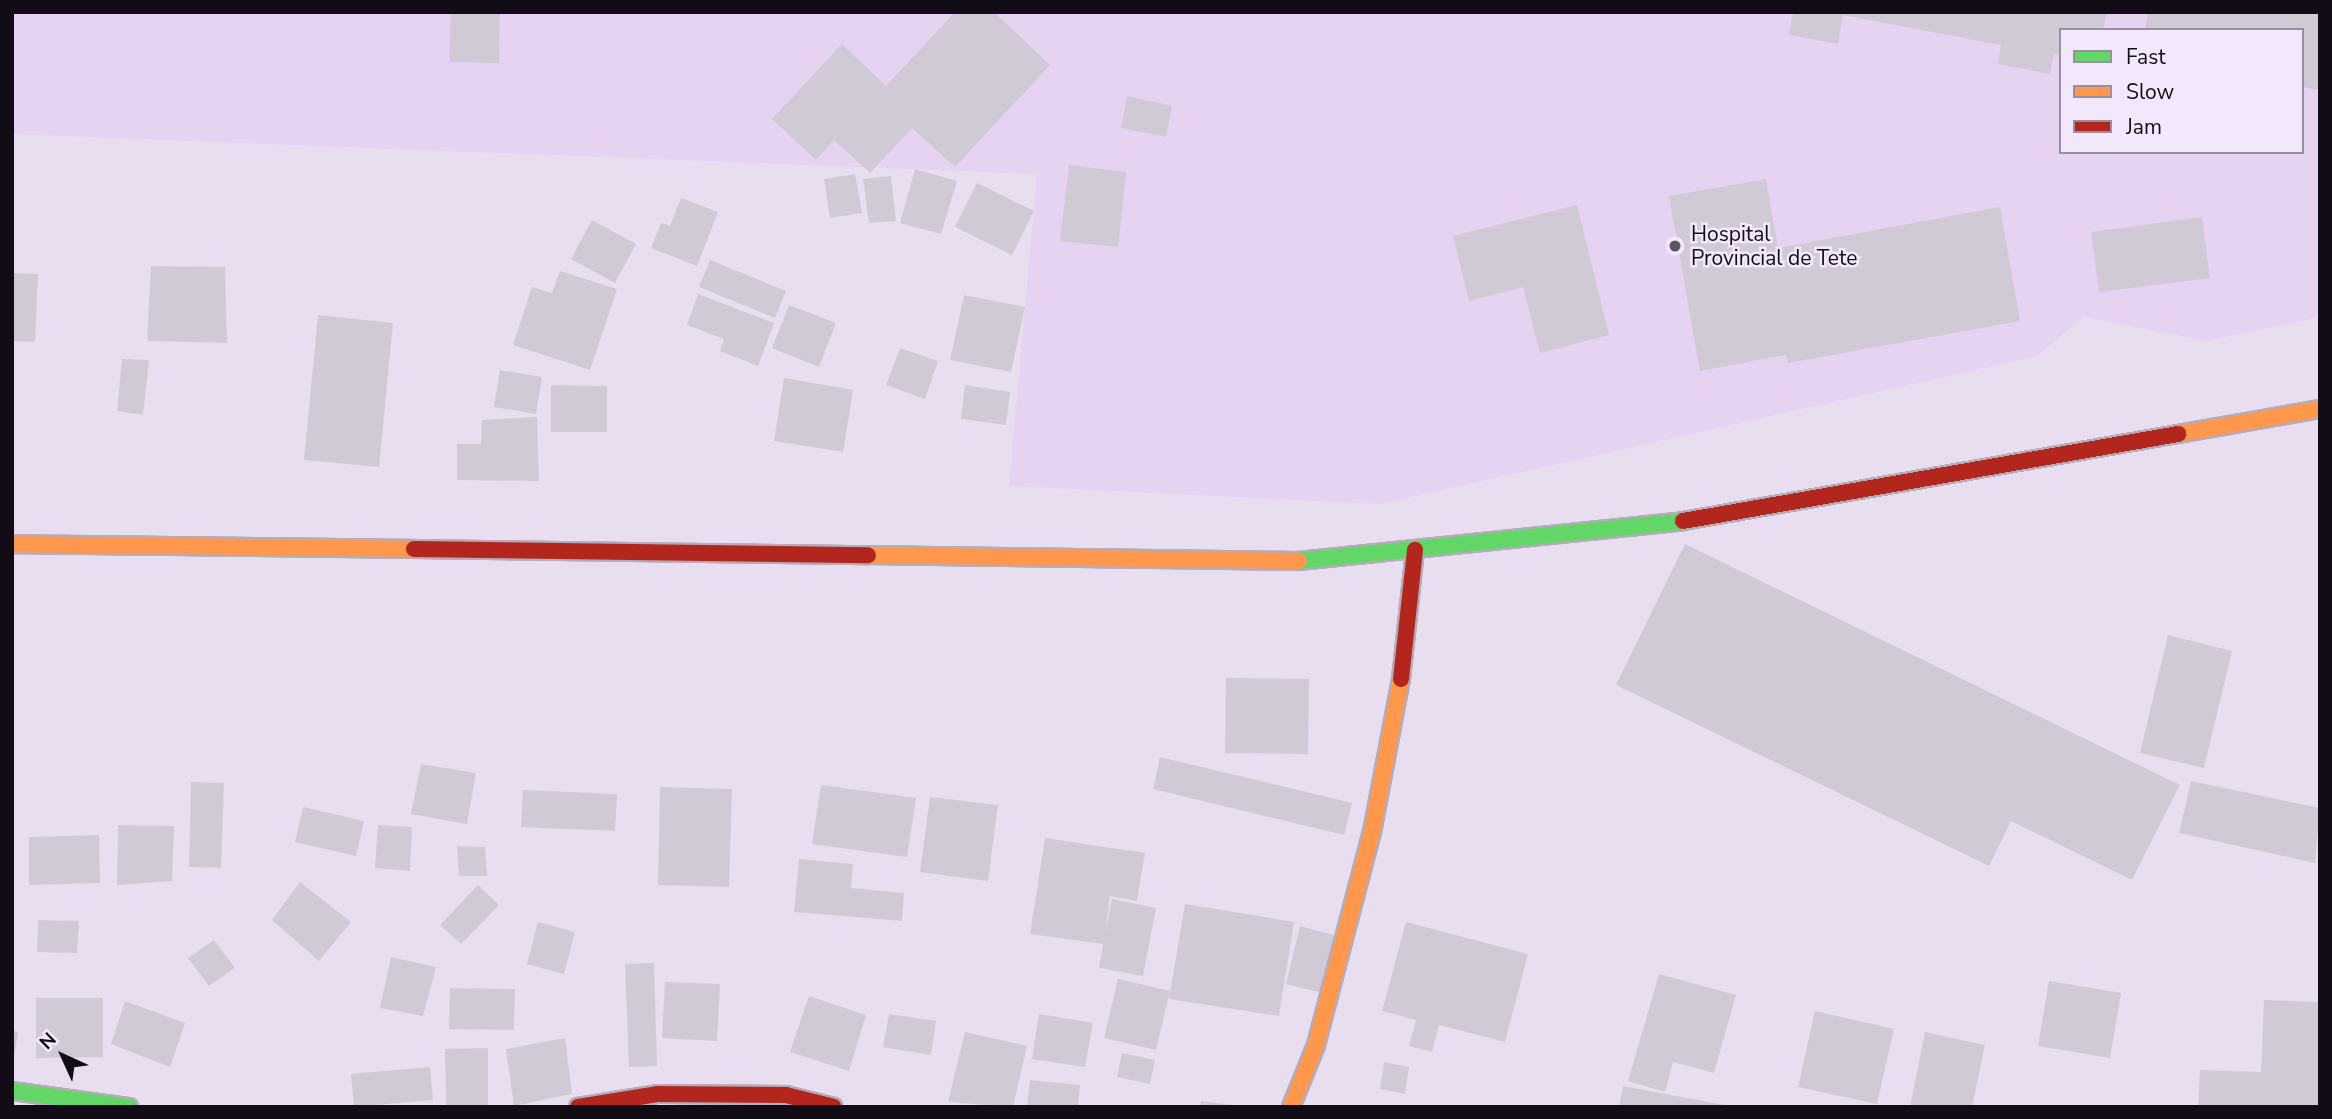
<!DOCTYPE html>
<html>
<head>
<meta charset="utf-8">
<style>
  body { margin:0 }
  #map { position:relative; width:2332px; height:1119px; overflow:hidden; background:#e9def0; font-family:"Nunito Sans",sans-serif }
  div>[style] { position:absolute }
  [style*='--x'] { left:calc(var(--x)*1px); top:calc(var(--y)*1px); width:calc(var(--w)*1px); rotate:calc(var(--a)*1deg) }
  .built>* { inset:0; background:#e5d3f1 }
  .building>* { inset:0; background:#d2c9d7 }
  .roads { filter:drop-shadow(2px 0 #b5acba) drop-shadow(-2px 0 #b5acba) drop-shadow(0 2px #b5acba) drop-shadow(0 -2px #b5acba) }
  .fast>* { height:16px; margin:-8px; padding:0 8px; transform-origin:8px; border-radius:8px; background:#63d668 }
  .slow>* { height:16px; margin:-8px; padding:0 8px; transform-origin:8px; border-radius:8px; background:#ff974d }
  .jam>* { height:16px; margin:-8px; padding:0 8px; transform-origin:8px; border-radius:8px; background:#b3261e }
  .dots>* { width:19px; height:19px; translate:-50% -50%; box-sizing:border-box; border:4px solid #f3e7fb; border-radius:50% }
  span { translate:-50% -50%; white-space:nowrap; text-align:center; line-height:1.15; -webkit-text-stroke:5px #f3e7fb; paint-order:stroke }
  .poi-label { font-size:21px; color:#120c16 }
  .left { translate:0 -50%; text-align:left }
  .frame { position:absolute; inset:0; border:14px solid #120c16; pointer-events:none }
  .legend { position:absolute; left:2059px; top:28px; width:245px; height:126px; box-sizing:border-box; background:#f3e7fb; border:2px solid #998f9f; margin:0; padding:9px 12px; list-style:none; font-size:21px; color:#120c16 }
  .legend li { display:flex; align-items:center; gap:14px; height:35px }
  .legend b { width:35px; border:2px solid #998f9f }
  .north { position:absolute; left:28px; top:1021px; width:70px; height:70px; -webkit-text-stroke:5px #f3e7fb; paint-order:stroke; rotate:315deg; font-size:19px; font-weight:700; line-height:28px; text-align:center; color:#120c16 }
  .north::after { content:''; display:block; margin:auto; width:24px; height:32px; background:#120c16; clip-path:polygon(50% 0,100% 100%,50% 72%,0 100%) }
</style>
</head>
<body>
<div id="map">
  <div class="built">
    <i style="clip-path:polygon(evenodd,12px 12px,2320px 12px,2320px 317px,2207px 341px,2084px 317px,2037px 356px,1380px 504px,1009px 486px,1037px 174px,12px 134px,12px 12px,2061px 30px,2302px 30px,2302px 152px,2061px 152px,2061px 30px)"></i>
  </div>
  <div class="building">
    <i style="clip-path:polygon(451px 12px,500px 12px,499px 63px,449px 62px)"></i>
    <i style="clip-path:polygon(955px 12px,994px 12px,1050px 65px,955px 167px,912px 128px,870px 173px,834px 140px,816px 160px,772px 119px,842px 44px,886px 86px)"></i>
    <i style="clip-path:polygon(1793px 12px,2107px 12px,2103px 30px,2061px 30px,2061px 56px,2054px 54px,2050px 74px,1998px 64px,2001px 45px,1843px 15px,1838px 44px,1789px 35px)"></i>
    <i style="clip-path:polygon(2148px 12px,2320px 12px,2320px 90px,2302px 87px,2302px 30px,2145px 30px)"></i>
    <i style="clip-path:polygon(1127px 96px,1172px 106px,1166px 137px,1121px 128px)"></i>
    <i style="clip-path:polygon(1069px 165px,1126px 172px,1118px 247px,1060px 241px)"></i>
    <i style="clip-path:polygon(915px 169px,957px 181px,941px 234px,900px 223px)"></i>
    <i style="clip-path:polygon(855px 174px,862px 213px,830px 218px,824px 179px)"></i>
    <i style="clip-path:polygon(891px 176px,896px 221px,869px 223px,863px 179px)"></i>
    <i style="clip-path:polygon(1766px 179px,1778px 248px,2000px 207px,2020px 321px,1788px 363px,1786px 355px,1700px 371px,1669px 196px)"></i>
    <i style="clip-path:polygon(977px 183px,1034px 211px,1012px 255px,955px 227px)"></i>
    <i style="clip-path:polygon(681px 198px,718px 212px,697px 266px,651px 248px,661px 223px,670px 226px)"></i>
    <i style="clip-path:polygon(1577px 205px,1609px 335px,1540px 353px,1523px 287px,1469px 301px,1453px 236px)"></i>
    <i style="clip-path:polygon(2202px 217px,2210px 278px,2099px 292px,2091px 232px)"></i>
    <i style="clip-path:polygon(592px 220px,636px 244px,615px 283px,571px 259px)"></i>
    <i style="clip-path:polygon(710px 260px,786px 291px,775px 318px,699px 287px)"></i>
    <i style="clip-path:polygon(151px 266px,225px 267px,227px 343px,147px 341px)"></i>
    <i style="clip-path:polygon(560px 271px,617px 289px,590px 370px,513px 345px,532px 287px,552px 293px)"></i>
    <i style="clip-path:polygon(12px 273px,38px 274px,35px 342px,12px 341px)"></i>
    <i style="clip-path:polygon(698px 294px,774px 323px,758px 366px,720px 351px,724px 339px,687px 325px)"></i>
    <i style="clip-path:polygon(964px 295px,1025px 307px,1011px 372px,950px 360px)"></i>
    <i style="clip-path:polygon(789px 305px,836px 323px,819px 367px,772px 348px)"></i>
    <i style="clip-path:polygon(318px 315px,393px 323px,379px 467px,304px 460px)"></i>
    <i style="clip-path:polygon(900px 348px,938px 361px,925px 399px,886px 385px)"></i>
    <i style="clip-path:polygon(122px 359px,149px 360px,143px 415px,117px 411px)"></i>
    <i style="clip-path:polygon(500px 370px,542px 377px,536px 414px,494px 407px)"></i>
    <i style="clip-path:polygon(784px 378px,853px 390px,843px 452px,774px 441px)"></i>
    <i style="clip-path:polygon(551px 385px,607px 386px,607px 432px,551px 432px)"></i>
    <i style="clip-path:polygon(965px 385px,1010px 392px,1006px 425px,961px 419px)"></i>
    <i style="clip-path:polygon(537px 417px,539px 481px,457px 480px,457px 444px,481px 444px,482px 420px)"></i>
    <i style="clip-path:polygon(1685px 544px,2180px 785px,2132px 880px,2011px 821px,1989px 866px,1616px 685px)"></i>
    <i style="clip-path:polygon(2168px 635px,2232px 651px,2204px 768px,2140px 753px)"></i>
    <i style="clip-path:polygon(1226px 678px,1309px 679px,1308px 754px,1225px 753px)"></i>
    <i style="clip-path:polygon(1160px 757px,1352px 803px,1344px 835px,1153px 789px)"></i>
    <i style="clip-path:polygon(421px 764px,476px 773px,467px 824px,411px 814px)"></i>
    <i style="clip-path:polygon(2191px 781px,2320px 808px,2315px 863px,2179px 833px)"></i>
    <i style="clip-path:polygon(191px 782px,224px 783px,221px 868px,189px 867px)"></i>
    <i style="clip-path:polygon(821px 785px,916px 798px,907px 857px,812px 844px)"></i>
    <i style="clip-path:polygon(660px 787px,732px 789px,729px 887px,658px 885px)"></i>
    <i style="clip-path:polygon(523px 790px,617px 794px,615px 831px,521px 827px)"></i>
    <i style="clip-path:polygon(930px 797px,998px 805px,988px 881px,920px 872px)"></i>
    <i style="clip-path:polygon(303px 807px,364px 821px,356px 856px,295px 842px)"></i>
    <i style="clip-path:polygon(118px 825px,174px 826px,172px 881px,117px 885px)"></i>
    <i style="clip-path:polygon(378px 825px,412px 827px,410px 871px,375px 868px)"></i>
    <i style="clip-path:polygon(99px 835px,100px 883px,29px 885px,29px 837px)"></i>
    <i style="clip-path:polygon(1045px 838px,1145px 853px,1137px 901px,1110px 896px,1105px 934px,1112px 899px,1156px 908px,1143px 976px,1099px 968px,1103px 944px,1030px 934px)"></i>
    <i style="clip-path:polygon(457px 846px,485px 847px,487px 876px,459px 876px)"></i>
    <i style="clip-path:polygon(799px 859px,853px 864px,851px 888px,904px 893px,902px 921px,794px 912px)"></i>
    <i style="clip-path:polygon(300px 882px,351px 922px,319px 961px,272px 920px)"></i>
    <i style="clip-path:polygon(478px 885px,499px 905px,461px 944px,440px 925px)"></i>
    <i style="clip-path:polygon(1185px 904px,1294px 922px,1279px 1016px,1169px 999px)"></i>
    <i style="clip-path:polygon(38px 920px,79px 921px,77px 953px,37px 952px)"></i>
    <i style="clip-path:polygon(538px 922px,575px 932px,564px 974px,527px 964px)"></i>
    <i style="clip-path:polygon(1406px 922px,1528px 954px,1505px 1042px,1439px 1025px,1432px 1052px,1409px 1046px,1416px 1020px,1382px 1011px)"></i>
    <i style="clip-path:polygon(1300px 926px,1337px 936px,1323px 993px,1286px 984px)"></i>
    <i style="clip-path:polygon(214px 940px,235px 968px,209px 986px,188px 958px)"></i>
    <i style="clip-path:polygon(391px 957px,436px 967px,423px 1016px,380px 1008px)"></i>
    <i style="clip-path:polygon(654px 963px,657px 1066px,629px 1067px,625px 964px)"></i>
    <i style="clip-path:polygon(1659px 974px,1736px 995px,1714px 1073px,1673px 1062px,1665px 1092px,1628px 1081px)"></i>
    <i style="clip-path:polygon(1118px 979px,1170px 991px,1156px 1050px,1104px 1038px)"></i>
    <i style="clip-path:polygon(2049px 981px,2121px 993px,2110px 1058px,2038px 1046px)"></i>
    <i style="clip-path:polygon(665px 982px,720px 984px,717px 1041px,662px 1038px)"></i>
    <i style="clip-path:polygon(450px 988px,515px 989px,514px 1030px,449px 1029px)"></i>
    <i style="clip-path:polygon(809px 996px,866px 1015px,849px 1071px,790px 1052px)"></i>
    <i style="clip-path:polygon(36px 998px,103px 998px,103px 1057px,36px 1058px)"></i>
    <i style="clip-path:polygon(2264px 1000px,2320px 1002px,2320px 1107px,2198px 1107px,2200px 1070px,2261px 1072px)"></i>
    <i style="clip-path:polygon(125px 1001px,185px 1023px,170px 1067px,111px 1044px)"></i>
    <i style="clip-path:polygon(1815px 1011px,1894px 1029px,1877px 1104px,1798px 1087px)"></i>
    <i style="clip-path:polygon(889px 1014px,936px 1021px,931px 1055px,883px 1047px)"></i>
    <i style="clip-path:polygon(1039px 1014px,1093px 1023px,1085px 1067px,1032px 1059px)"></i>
    <i style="clip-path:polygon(12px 1031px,18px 1032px,14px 1057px,12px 1057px)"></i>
    <i style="clip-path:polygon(965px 1032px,1027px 1046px,1013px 1107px,948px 1102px)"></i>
    <i style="clip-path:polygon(1925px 1032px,1985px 1045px,1972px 1107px,1910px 1107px)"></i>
    <i style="clip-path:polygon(565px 1038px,572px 1094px,514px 1106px,506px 1049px)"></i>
    <i style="clip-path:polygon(488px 1048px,488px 1105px,446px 1106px,445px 1049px)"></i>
    <i style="clip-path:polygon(1122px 1053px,1155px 1060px,1150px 1084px,1117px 1077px)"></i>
    <i style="clip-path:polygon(1384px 1062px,1409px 1067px,1405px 1094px,1380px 1089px)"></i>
    <i style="clip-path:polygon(430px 1067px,433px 1100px,354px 1107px,351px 1074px)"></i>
    <i style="clip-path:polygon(1030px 1080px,1080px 1085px,1078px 1107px,1027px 1107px)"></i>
    <i style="clip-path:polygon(1623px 1086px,1725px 1105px,1725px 1107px,1619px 1107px)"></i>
    <i style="clip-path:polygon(1201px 1101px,1232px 1105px,1232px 1107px,1200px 1107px)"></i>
  </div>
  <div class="roads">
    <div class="fast">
      <i style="--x:1299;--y:561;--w:386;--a:-5.9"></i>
      <i style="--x:12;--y:1091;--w:118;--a:7.8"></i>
    </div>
    <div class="slow">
      <i style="--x:2178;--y:434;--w:144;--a:-10"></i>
      <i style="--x:12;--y:544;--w:402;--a:0.7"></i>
      <i style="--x:868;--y:555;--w:431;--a:0.8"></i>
      <i style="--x:1291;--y:1107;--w:67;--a:-68"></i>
      <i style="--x:1316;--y:1045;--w:225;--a:-75.3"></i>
      <i style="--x:1373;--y:827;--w:151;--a:-79.3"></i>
    </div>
    <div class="jam">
      <i style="--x:1683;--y:521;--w:503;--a:-9.97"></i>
      <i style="--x:414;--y:549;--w:454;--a:0.8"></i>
      <i style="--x:1401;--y:679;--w:130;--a:-83.8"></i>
      <i style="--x:578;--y:1107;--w:80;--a:-9.3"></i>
      <i style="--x:657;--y:1094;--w:129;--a:0.4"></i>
      <i style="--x:786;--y:1095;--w:49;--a:14"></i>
    </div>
  </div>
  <div class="dots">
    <i style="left:1675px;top:246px;background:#5d5662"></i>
  </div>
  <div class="poi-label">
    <span class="left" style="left:1691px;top:246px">Hospital<br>Provincial de Tete</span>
  </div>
  <div class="frame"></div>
  <ul class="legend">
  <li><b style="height:9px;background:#63d668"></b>Fast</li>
  <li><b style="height:9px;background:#ff974d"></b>Slow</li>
  <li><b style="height:9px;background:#b3261e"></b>Jam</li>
  </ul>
  <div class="north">N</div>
</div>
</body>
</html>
